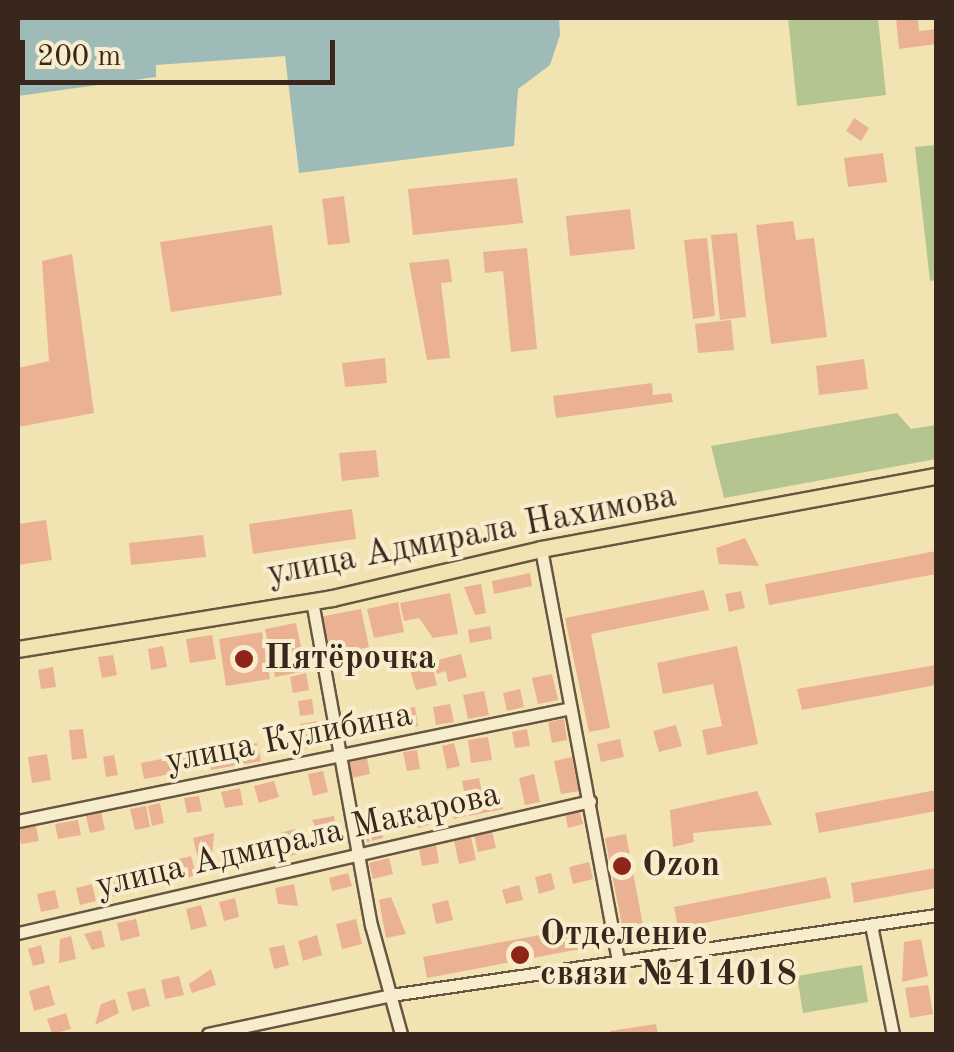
<!DOCTYPE html>
<html>
<head>
<meta charset="utf-8">
<style>
  body { margin:0 }
  #map { position:relative; width:954px; height:1052px; overflow:hidden; background:#f2e3b2; font-family:"Old Standard TT",serif }
  div>[style] { position:absolute }
  [style*='--x'] { left:calc(var(--x)*1px); top:calc(var(--y)*1px); width:calc(var(--w)*1px); rotate:calc(var(--a)*1deg) }
  .green>* { inset:0; background:#b4c590 }
  .water>* { inset:0; background:#9fbbb7 }
  .building>* { inset:0; background:#eab293 }
  .roads { filter:drop-shadow(2px 0 #675642) drop-shadow(-2px 0 #675642) drop-shadow(0 2px #675642) drop-shadow(0 -2px #675642) }
  .minor>* { height:11px; margin:-5.5px; padding:0 5.5px; transform-origin:5.5px; border-radius:5.5px; background:#f7edcd }
  .major>* { height:15px; margin:-7.5px; padding:0 7.5px; transform-origin:7.5px; border-radius:7.5px; background:#f2e3b2 }
  .dots>* { width:28px; height:28px; translate:-50% -50%; box-sizing:border-box; border:5px solid #f7edcd; border-radius:50% }
  span { translate:-50% -50%; white-space:nowrap; text-align:center; line-height:1.15; -webkit-text-stroke:8px #f7edcd; paint-order:stroke }
  .street-label { font-size:35px; color:#39271d }
  .poi-label { font-size:35px; color:#39271d; font-weight:700 }
  .left { translate:0 -50%; text-align:left }
  .frame { position:absolute; inset:0; border:20px solid #39271d; pointer-events:none }
  .scale { position:absolute; left:20px; top:40px; width:315px; height:45px; box-sizing:border-box; border:5px solid #39271d; border-top:0; padding-left:12px; font-size:30px; line-height:35px; white-space:nowrap; color:#39271d; -webkit-text-stroke:8px #f7edcd; paint-order:stroke }
</style>
</head>
<body>
<div id="map">
  <div class="green">
    <i style="clip-path:polygon(788px 18px,878px 18px,886px 95px,797px 106px)"></i>
    <i style="clip-path:polygon(936px 145px,936px 280px,930px 281px,915px 147px)"></i>
    <i style="clip-path:polygon(897px 413px,911px 429px,936px 425px,936px 459px,724px 498px,711px 446px)"></i>
    <i style="clip-path:polygon(862px 965px,868px 1002px,803px 1013px,797px 976px)"></i>
  </div>
  <div class="water">
    <i style="clip-path:polygon(18px 18px,559px 18px,560px 35px,550px 65px,518px 89px,514px 146px,299px 173px,285px 56px,156px 65px,156px 77px,18px 96px)"></i>
  </div>
  <div class="building">
    <i style="clip-path:polygon(896px 18px,918px 18px,919px 31px,936px 29px,936px 44px,899px 49px)"></i>
    <i style="clip-path:polygon(854px 118px,869px 128px,861px 141px,846px 131px)"></i>
    <i style="clip-path:polygon(883px 153px,887px 182px,848px 187px,844px 158px)"></i>
    <i style="clip-path:polygon(517px 178px,523px 223px,413px 235px,408px 189px)"></i>
    <i style="clip-path:polygon(344px 196px,350px 243px,328px 245px,322px 199px)"></i>
    <i style="clip-path:polygon(630px 209px,635px 249px,570px 256px,566px 216px)"></i>
    <i style="clip-path:polygon(793px 221px,796px 240px,814px 238px,827px 337px,771px 344px,756px 225px)"></i>
    <i style="clip-path:polygon(272px 225px,282px 295px,171px 312px,160px 242px)"></i>
    <i style="clip-path:polygon(737px 233px,746px 317px,720px 320px,711px 235px)"></i>
    <i style="clip-path:polygon(707px 238px,715px 316px,693px 319px,684px 240px)"></i>
    <i style="clip-path:polygon(527px 248px,537px 349px,511px 352px,503px 271px,485px 273px,483px 252px)"></i>
    <i style="clip-path:polygon(72px 254px,94px 413px,18px 427px,18px 368px,49px 361px,42px 261px)"></i>
    <i style="clip-path:polygon(449px 259px,452px 282px,441px 283px,450px 358px,427px 360px,409px 263px)"></i>
    <i style="clip-path:polygon(731px 320px,734px 350px,698px 353px,695px 324px)"></i>
    <i style="clip-path:polygon(385px 358px,387px 383px,345px 387px,342px 363px)"></i>
    <i style="clip-path:polygon(864px 359px,868px 389px,819px 395px,816px 366px)"></i>
    <i style="clip-path:polygon(652px 383px,653px 395px,671px 393px,673px 402px,556px 418px,553px 396px)"></i>
    <i style="clip-path:polygon(376px 450px,379px 477px,342px 481px,339px 453px)"></i>
    <i style="clip-path:polygon(352px 509px,356px 539px,253px 554px,249px 524px)"></i>
    <i style="clip-path:polygon(46px 520px,52px 560px,18px 565px,18px 524px)"></i>
    <i style="clip-path:polygon(203px 535px,206px 557px,131px 565px,129px 543px)"></i>
    <i style="clip-path:polygon(745px 538px,759px 566px,719px 564px,716px 548px)"></i>
    <i style="clip-path:polygon(936px 551px,936px 574px,769px 605px,765px 584px)"></i>
    <i style="clip-path:polygon(530px 573px,532px 586px,494px 594px,492px 581px)"></i>
    <i style="clip-path:polygon(481px 584px,486px 613px,475px 615px,464px 587px)"></i>
    <i style="clip-path:polygon(704px 590px,709px 610px,591px 634px,610px 728px,589px 732px,565px 618px)"></i>
    <i style="clip-path:polygon(741px 591px,745px 608px,729px 612px,725px 594px)"></i>
    <i style="clip-path:polygon(450px 593px,458px 634px,433px 638px,419px 618px,404px 621px,400px 603px)"></i>
    <i style="clip-path:polygon(398px 602px,404px 632px,374px 638px,367px 609px)"></i>
    <i style="clip-path:polygon(361px 609px,369px 647px,326px 657px,319px 617px)"></i>
    <i style="clip-path:polygon(296px 623px,306px 671px,275px 677px,265px 629px)"></i>
    <i style="clip-path:polygon(490px 626px,492px 639px,470px 643px,468px 630px)"></i>
    <i style="clip-path:polygon(262px 632px,270px 679px,226px 686px,219px 639px)"></i>
    <i style="clip-path:polygon(212px 635px,216px 659px,190px 663px,186px 639px)"></i>
    <i style="clip-path:polygon(163px 646px,167px 667px,151px 670px,148px 649px)"></i>
    <i style="clip-path:polygon(737px 646px,758px 744px,707px 755px,702px 730px,722px 726px,713px 684px,663px 694px,657px 663px)"></i>
    <i style="clip-path:polygon(461px 654px,467px 677px,448px 682px,446px 671px,437px 674px,434px 661px)"></i>
    <i style="clip-path:polygon(113px 655px,117px 675px,102px 678px,98px 657px)"></i>
    <i style="clip-path:polygon(431px 661px,437px 685px,416px 690px,409px 667px)"></i>
    <i style="clip-path:polygon(936px 665px,936px 685px,802px 710px,797px 689px)"></i>
    <i style="clip-path:polygon(53px 667px,56px 687px,41px 689px,38px 670px)"></i>
    <i style="clip-path:polygon(306px 673px,309px 690px,293px 693px,290px 677px)"></i>
    <i style="clip-path:polygon(552px 674px,558px 700px,538px 704px,532px 678px)"></i>
    <i style="clip-path:polygon(520px 689px,524px 707px,507px 711px,503px 693px)"></i>
    <i style="clip-path:polygon(484px 691px,489px 715px,468px 719px,463px 695px)"></i>
    <i style="clip-path:polygon(312px 699px,314px 714px,300px 716px,298px 701px)"></i>
    <i style="clip-path:polygon(450px 704px,454px 722px,436px 725px,433px 707px)"></i>
    <i style="clip-path:polygon(415px 707px,418px 726px,399px 730px,396px 710px)"></i>
    <i style="clip-path:polygon(564px 719px,567px 740px,552px 743px,548px 722px)"></i>
    <i style="clip-path:polygon(317px 721px,322px 746px,305px 749px,300px 724px)"></i>
    <i style="clip-path:polygon(676px 725px,682px 746px,659px 752px,653px 731px)"></i>
    <i style="clip-path:polygon(83px 729px,87px 758px,72px 760px,69px 730px)"></i>
    <i style="clip-path:polygon(527px 729px,530px 746px,515px 748px,512px 732px)"></i>
    <i style="clip-path:polygon(488px 737px,492px 760px,471px 763px,468px 740px)"></i>
    <i style="clip-path:polygon(620px 739px,624px 757px,601px 762px,597px 744px)"></i>
    <i style="clip-path:polygon(257px 743px,261px 761px,211px 770px,208px 752px)"></i>
    <i style="clip-path:polygon(454px 743px,460px 766px,447px 769px,442px 746px)"></i>
    <i style="clip-path:polygon(417px 750px,420px 769px,407px 771px,403px 752px)"></i>
    <i style="clip-path:polygon(197px 752px,201px 768px,144px 779px,141px 763px)"></i>
    <i style="clip-path:polygon(47px 754px,51px 780px,32px 783px,28px 757px)"></i>
    <i style="clip-path:polygon(114px 755px,118px 775px,106px 777px,103px 757px)"></i>
    <i style="clip-path:polygon(572px 757px,579px 791px,561px 794px,554px 761px)"></i>
    <i style="clip-path:polygon(367px 758px,370px 774px,352px 778px,349px 762px)"></i>
    <i style="clip-path:polygon(323px 771px,328px 792px,313px 796px,308px 774px)"></i>
    <i style="clip-path:polygon(534px 774px,540px 802px,525px 805px,519px 778px)"></i>
    <i style="clip-path:polygon(479px 778px,483px 796px,499px 792px,503px 809px,469px 816px,462px 781px)"></i>
    <i style="clip-path:polygon(274px 781px,279px 797px,259px 803px,254px 786px)"></i>
    <i style="clip-path:polygon(240px 788px,243px 805px,225px 808px,221px 792px)"></i>
    <i style="clip-path:polygon(936px 790px,936px 811px,819px 833px,815px 813px)"></i>
    <i style="clip-path:polygon(757px 791px,772px 825px,693px 833px,694px 842px,673px 847px,670px 810px)"></i>
    <i style="clip-path:polygon(461px 795px,466px 816px,454px 819px,449px 799px)"></i>
    <i style="clip-path:polygon(199px 796px,202px 811px,187px 813px,184px 798px)"></i>
    <i style="clip-path:polygon(160px 803px,164px 823px,152px 826px,148px 806px)"></i>
    <i style="clip-path:polygon(146px 806px,150px 827px,135px 830px,130px 809px)"></i>
    <i style="clip-path:polygon(427px 809px,431px 824px,418px 828px,414px 812px)"></i>
    <i style="clip-path:polygon(579px 809px,583px 824px,568px 828px,565px 813px)"></i>
    <i style="clip-path:polygon(101px 812px,105px 830px,90px 833px,86px 816px)"></i>
    <i style="clip-path:polygon(334px 816px,339px 845px,325px 848px,312px 820px)"></i>
    <i style="clip-path:polygon(78px 820px,81px 835px,58px 839px,55px 824px)"></i>
    <i style="clip-path:polygon(379px 820px,383px 838px,367px 842px,362px 824px)"></i>
    <i style="clip-path:polygon(36px 826px,39px 841px,21px 844px,19px 829px)"></i>
    <i style="clip-path:polygon(295px 829px,301px 853px,286px 857px,280px 833px)"></i>
    <i style="clip-path:polygon(492px 831px,496px 848px,478px 852px,474px 835px)"></i>
    <i style="clip-path:polygon(214px 833px,212px 856px,198px 859px,193px 838px)"></i>
    <i style="clip-path:polygon(626px 834px,644px 931px,624px 936px,605px 838px)"></i>
    <i style="clip-path:polygon(471px 837px,476px 860px,459px 864px,454px 841px)"></i>
    <i style="clip-path:polygon(261px 841px,265px 861px,248px 865px,243px 845px)"></i>
    <i style="clip-path:polygon(436px 845px,439px 863px,422px 866px,419px 849px)"></i>
    <i style="clip-path:polygon(191px 856px,196px 875px,179px 880px,174px 860px)"></i>
    <i style="clip-path:polygon(389px 858px,393px 874px,373px 879px,369px 863px)"></i>
    <i style="clip-path:polygon(589px 862px,593px 879px,573px 884px,569px 867px)"></i>
    <i style="clip-path:polygon(155px 866px,160px 885px,140px 889px,136px 870px)"></i>
    <i style="clip-path:polygon(936px 868px,936px 888px,854px 903px,851px 883px)"></i>
    <i style="clip-path:polygon(124px 873px,128px 893px,111px 897px,106px 877px)"></i>
    <i style="clip-path:polygon(348px 873px,352px 886px,332px 891px,329px 878px)"></i>
    <i style="clip-path:polygon(551px 873px,555px 889px,539px 894px,535px 877px)"></i>
    <i style="clip-path:polygon(826px 877px,831px 898px,678px 928px,674px 907px)"></i>
    <i style="clip-path:polygon(92px 884px,96px 901px,80px 905px,76px 888px)"></i>
    <i style="clip-path:polygon(294px 884px,298px 906px,278px 904px,275px 888px)"></i>
    <i style="clip-path:polygon(519px 885px,523px 900px,506px 904px,502px 890px)"></i>
    <i style="clip-path:polygon(55px 890px,59px 908px,41px 912px,37px 894px)"></i>
    <i style="clip-path:polygon(391px 897px,406px 934px,386px 938px,379px 900px)"></i>
    <i style="clip-path:polygon(235px 898px,239px 917px,224px 921px,219px 902px)"></i>
    <i style="clip-path:polygon(448px 900px,453px 920px,436px 924px,432px 904px)"></i>
    <i style="clip-path:polygon(201px 905px,207px 926px,191px 930px,186px 909px)"></i>
    <i style="clip-path:polygon(136px 919px,140px 936px,121px 941px,117px 923px)"></i>
    <i style="clip-path:polygon(356px 919px,362px 944px,342px 949px,336px 924px)"></i>
    <i style="clip-path:polygon(577px 928px,580px 949px,427px 978px,423px 957px)"></i>
    <i style="clip-path:polygon(101px 930px,105px 947px,92px 950px,84px 934px)"></i>
    <i style="clip-path:polygon(317px 935px,322px 955px,303px 961px,298px 941px)"></i>
    <i style="clip-path:polygon(71px 936px,76px 959px,59px 963px,60px 939px)"></i>
    <i style="clip-path:polygon(921px 939px,928px 976px,902px 982px,904px 942px)"></i>
    <i style="clip-path:polygon(41px 945px,45px 963px,33px 966px,28px 949px)"></i>
    <i style="clip-path:polygon(284px 945px,289px 965px,274px 969px,269px 948px)"></i>
    <i style="clip-path:polygon(211px 969px,216px 985px,192px 993px,189px 984px)"></i>
    <i style="clip-path:polygon(179px 976px,184px 995px,165px 999px,161px 980px)"></i>
    <i style="clip-path:polygon(49px 985px,55px 1005px,34px 1011px,29px 991px)"></i>
    <i style="clip-path:polygon(928px 985px,933px 1014px,910px 1018px,905px 988px)"></i>
    <i style="clip-path:polygon(145px 988px,150px 1006px,132px 1011px,127px 992px)"></i>
    <i style="clip-path:polygon(115px 999px,119px 1013px,95px 1025px,101px 1004px)"></i>
    <i style="clip-path:polygon(66px 1013px,71px 1029px,52px 1034px,47px 1019px)"></i>
    <i style="clip-path:polygon(656px 1024px,658px 1034px,611px 1034px,610px 1031px)"></i>
  </div>
  <div class="roads">
    <div class="minor">
      <i style="--x:541;--y:549;--w:425;--a:79.4"></i>
      <i style="--x:312;--y:601;--w:329;--a:79.7"></i>
      <i style="--x:371;--y:925;--w:113;--a:74.6"></i>
      <i style="--x:18;--y:821;--w:564;--a:-11.55"></i>
      <i style="--x:871;--y:925;--w:111;--a:78.6"></i>
      <i style="--x:18;--y:933;--w:587;--a:-12.99"></i>
      <i style="--x:208;--y:1034;--w:187;--a:-12"></i>
      <i style="--x:391;--y:995;--w:551;--a:-8.35"></i>
    </div>
    <div class="major">
      <i style="--x:18;--y:649;--w:318;--a:-9.2"></i>
      <i style="--x:332;--y:598;--w:215;--a:-13.2"></i>
      <i style="--x:541;--y:549;--w:402;--a:-10.5"></i>
    </div>
  </div>
  <div class="dots">
    <i style="left:244px;top:659px;background:#8f2418"></i>
    <i style="left:622px;top:866px;background:#8f2418"></i>
    <i style="left:520px;top:955px;background:#8f2418"></i>
  </div>
  <div class="street-label">
    <span style="left:472px;top:536px;rotate:-11deg">улица Адмирала Нахимова</span>
    <span style="left:289px;top:739px;rotate:-11deg">улица Кулибина</span>
    <span style="left:298px;top:841px;rotate:-13deg">улица Адмирала Макарова</span>
  </div>
  <div class="poi-label">
    <span class="left" style="left:264px;top:659px">Пятёрочка</span>
    <span class="left" style="left:642px;top:866px">Ozon</span>
    <span class="left" style="left:540px;top:955px">Отделение<br>связи №414018</span>
  </div>
  <div class="frame"></div>
  <div class="scale">200 m</div>
</div>
</body>
</html>
